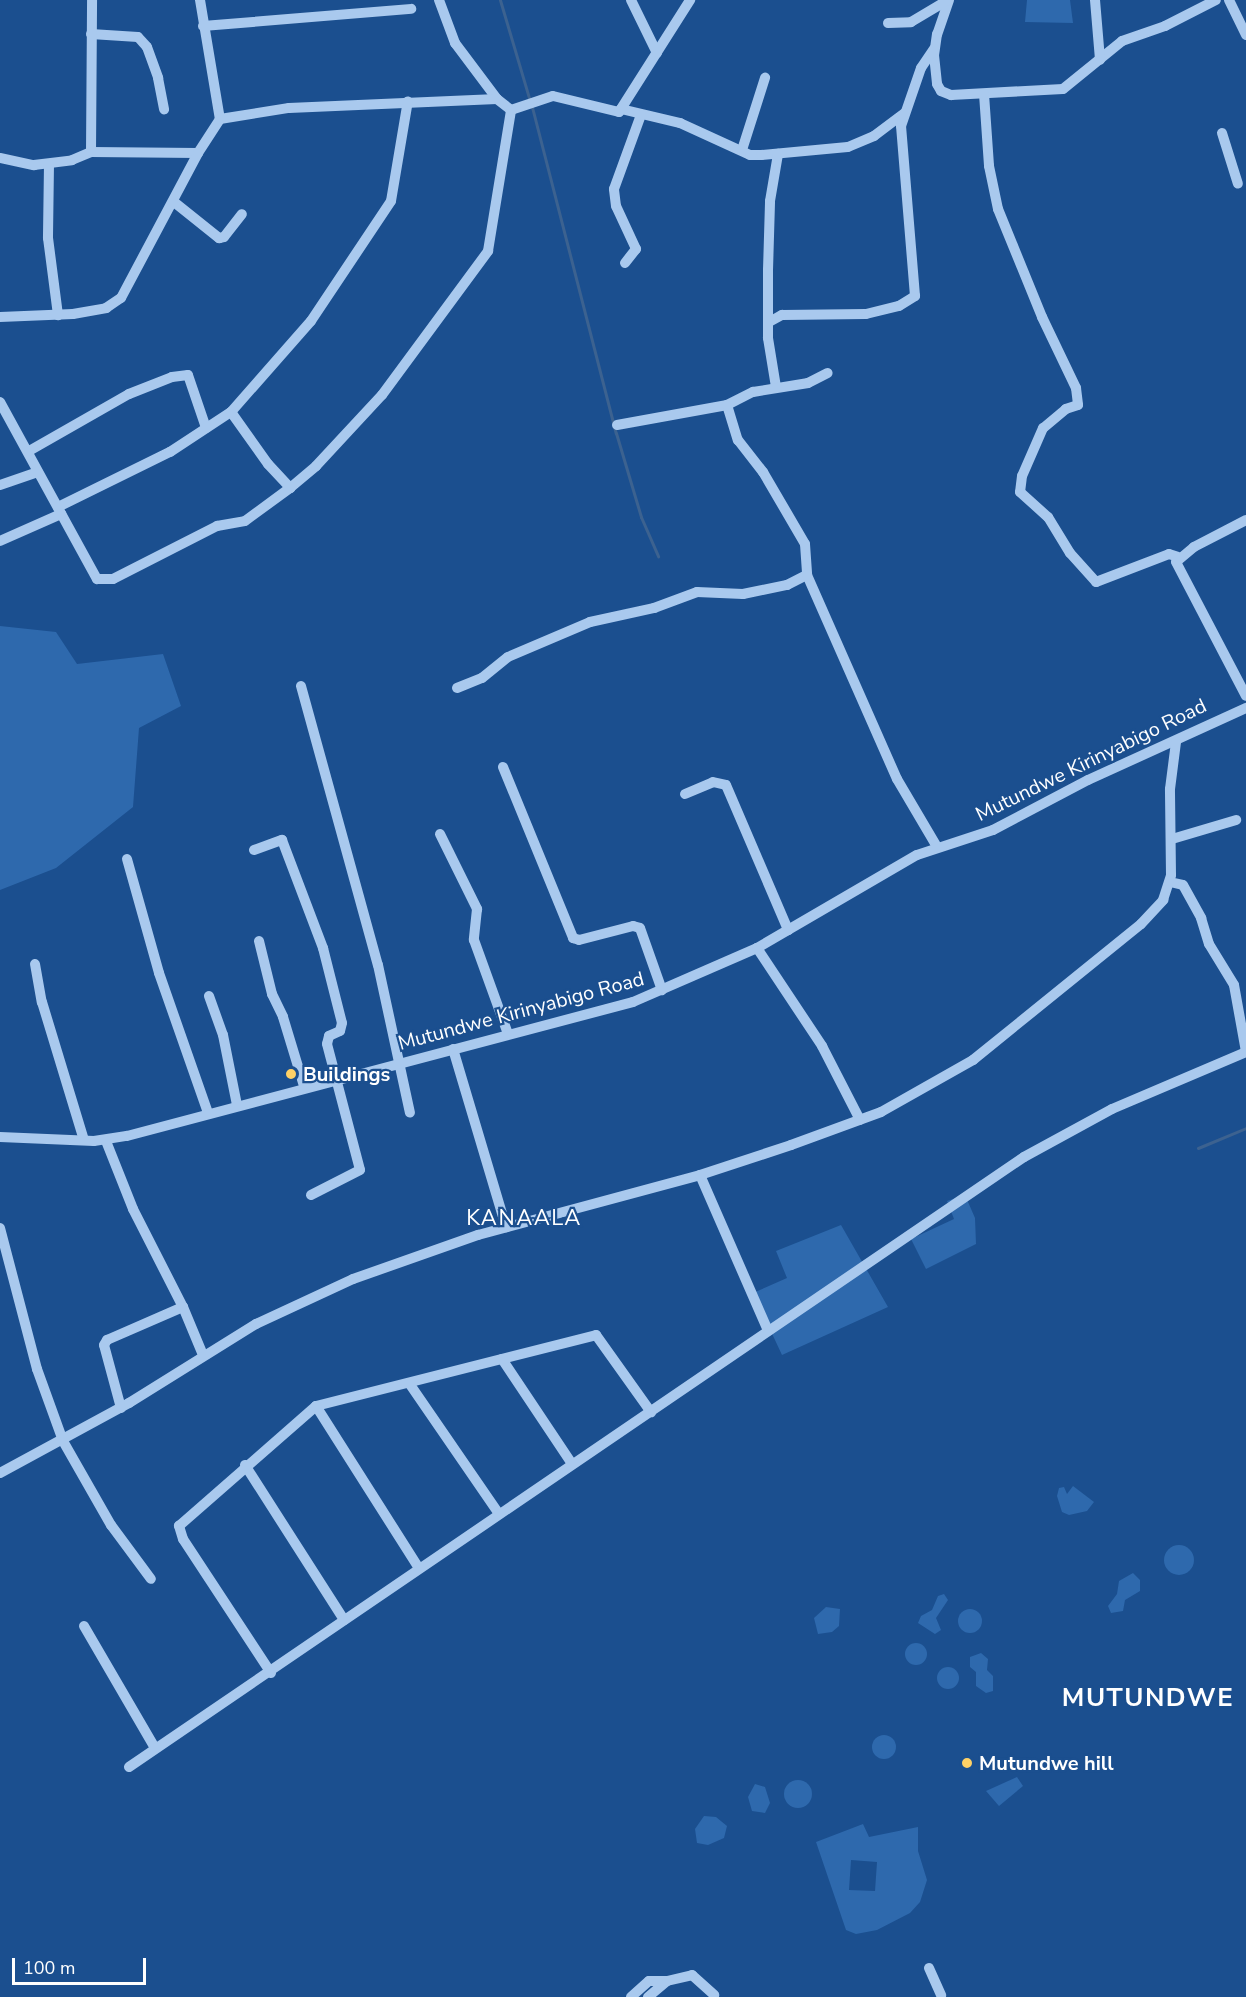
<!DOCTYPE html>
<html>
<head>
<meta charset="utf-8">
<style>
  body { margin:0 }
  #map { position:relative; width:1246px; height:1997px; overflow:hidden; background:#1b4f8f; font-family:"Nunito Sans",sans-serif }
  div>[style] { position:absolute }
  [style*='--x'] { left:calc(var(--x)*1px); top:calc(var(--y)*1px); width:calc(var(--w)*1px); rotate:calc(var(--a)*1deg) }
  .green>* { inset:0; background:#2e69ad }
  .round { border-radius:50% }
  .stream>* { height:3px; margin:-1.5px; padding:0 1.5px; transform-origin:1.5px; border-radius:1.5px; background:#3c6290 }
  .minor>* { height:10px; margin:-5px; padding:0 5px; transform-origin:5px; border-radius:5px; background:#a9c9ee }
  .dots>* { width:16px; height:16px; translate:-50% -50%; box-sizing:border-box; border:3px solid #1b4f8f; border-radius:50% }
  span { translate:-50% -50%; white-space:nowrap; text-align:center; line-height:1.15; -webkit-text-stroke:4.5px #1b4f8f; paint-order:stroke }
  .street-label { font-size:20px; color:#fff }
  .poi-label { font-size:20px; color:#fff; font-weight:700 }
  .left { translate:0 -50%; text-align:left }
  .quarter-label { font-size:22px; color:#fff; letter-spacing:1.5px }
  .district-label { font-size:26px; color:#fff; font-weight:700; letter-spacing:1.5px }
  .scale { position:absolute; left:12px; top:1958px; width:134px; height:27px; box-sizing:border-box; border:3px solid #fff; border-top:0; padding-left:8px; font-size:18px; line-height:21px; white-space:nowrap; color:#fff; -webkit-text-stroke:4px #1b4f8f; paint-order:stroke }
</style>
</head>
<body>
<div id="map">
  <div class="green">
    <i style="clip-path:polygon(1027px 0,1070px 0,1073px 23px,1025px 22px)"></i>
    <i style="clip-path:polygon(0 626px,56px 632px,77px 664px,163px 654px,181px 706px,139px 728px,133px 807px,56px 868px,0 890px)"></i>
    <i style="clip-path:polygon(965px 1195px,975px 1218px,976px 1244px,926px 1269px,911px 1239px,954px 1219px,947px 1201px)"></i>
    <i style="clip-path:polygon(841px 1225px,888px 1307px,782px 1355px,753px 1293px,787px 1278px,776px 1251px)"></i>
    <i style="clip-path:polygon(1073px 1486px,1094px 1502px,1087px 1511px,1069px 1515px,1062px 1512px,1057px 1496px,1059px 1488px,1064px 1487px,1067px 1494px)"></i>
    <i class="round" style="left:1164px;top:1545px;width:30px;height:30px"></i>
    <i style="clip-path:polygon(1133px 1573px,1140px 1580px,1140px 1591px,1125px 1600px,1123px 1611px,1111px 1613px,1108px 1606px,1117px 1594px,1119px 1581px)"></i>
    <i style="clip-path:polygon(944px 1594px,948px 1600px,936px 1618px,941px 1630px,935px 1634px,918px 1623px,921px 1616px,932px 1610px,938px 1596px)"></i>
    <i style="clip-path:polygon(826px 1607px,840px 1609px,839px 1626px,832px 1632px,818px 1634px,814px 1618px)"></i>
    <i class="round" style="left:958px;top:1609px;width:24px;height:24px"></i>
    <i class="round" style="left:905px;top:1643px;width:22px;height:22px"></i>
    <i style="clip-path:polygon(981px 1653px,988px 1659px,987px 1670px,993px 1676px,993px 1691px,986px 1693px,976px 1686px,976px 1672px,970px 1667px,970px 1657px)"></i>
    <i class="round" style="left:937px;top:1667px;width:22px;height:22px"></i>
    <i class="round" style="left:872px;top:1735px;width:24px;height:24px"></i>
    <i style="clip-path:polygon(1017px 1777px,1023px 1786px,999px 1806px,986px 1791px)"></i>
    <i class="round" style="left:784px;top:1780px;width:28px;height:28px"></i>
    <i style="clip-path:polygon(755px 1784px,765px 1787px,770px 1803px,765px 1813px,752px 1811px,748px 1797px)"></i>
    <i style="clip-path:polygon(704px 1816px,716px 1817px,727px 1826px,724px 1838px,708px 1845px,697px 1843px,695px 1829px)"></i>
    <i style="clip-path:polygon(evenodd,863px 1824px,869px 1837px,918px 1827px,918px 1851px,927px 1880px,920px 1902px,910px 1913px,877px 1930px,856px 1934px,846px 1930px,816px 1842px,863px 1824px,851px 1860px,877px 1862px,875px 1891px,849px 1890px,851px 1860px)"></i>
  </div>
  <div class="stream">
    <i style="--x:500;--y:0;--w:105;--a:73.5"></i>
    <i style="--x:532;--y:107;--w:337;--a:75.6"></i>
    <i style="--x:616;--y:433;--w:88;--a:73.4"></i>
    <i style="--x:641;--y:517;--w:43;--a:66.4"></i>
    <i style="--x:1198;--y:1148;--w:52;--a:-22.6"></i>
  </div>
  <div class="minor">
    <i style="--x:200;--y:0;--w:121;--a:80.5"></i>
    <i style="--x:439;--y:0;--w:46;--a:69.6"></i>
    <i style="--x:455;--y:43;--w:70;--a:53.1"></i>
    <i style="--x:497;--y:99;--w:18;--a:38"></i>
    <i style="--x:631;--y:0;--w:59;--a:63.9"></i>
    <i style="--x:949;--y:0;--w:36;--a:109"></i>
    <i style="--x:937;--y:34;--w:21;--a:98"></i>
    <i style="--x:934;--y:55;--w:29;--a:84"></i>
    <i style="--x:937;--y:84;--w:8;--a:60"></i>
    <i style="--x:941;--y:91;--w:11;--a:22"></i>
    <i style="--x:951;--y:95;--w:112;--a:-3.1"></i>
    <i style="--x:1063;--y:89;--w:76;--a:-39.1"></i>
    <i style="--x:1122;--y:41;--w:46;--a:-19.2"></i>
    <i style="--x:1165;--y:26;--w:57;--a:-27"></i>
    <i style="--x:1095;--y:0;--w:60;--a:85.2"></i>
    <i style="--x:1229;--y:0;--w:39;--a:64"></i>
    <i style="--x:888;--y:23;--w:23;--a:-2"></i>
    <i style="--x:911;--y:22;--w:43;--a:-30.7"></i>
    <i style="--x:203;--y:26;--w:209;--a:-4.7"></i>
    <i style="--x:91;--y:34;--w:47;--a:3.7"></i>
    <i style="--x:138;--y:37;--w:13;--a:48"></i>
    <i style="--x:147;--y:47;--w:33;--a:70"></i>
    <i style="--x:158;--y:78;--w:32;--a:79"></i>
    <i style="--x:984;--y:94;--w:72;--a:86"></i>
    <i style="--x:989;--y:166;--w:44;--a:78.2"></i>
    <i style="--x:998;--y:209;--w:117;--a:67.8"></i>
    <i style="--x:1042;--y:317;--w:79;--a:64.4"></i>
    <i style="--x:1076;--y:388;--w:17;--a:83"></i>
    <i style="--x:1078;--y:405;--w:13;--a:162"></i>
    <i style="--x:1066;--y:409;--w:30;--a:140"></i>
    <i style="--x:1043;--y:428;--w:52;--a:113.6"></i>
    <i style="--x:1022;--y:476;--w:16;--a:97"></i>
    <i style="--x:1020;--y:492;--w:38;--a:42"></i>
    <i style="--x:1048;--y:517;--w:42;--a:58.6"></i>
    <i style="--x:1070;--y:553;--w:39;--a:48"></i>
    <i style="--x:1096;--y:582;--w:78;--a:-21"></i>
    <i style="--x:1169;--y:554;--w:9;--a:18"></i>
    <i style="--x:621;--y:109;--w:61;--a:13.3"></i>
    <i style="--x:680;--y:123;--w:77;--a:24.6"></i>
    <i style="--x:750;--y:155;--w:11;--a:0"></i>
    <i style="--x:761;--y:155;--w:87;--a:-5.3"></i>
    <i style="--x:848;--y:147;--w:28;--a:-23"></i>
    <i style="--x:874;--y:136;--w:38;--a:-37"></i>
    <i style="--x:511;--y:110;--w:44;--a:-18.4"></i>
    <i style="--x:553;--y:96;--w:68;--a:13.6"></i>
    <i style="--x:619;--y:112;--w:133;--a:-57.6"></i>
    <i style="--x:1222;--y:133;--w:53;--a:72.6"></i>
    <i style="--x:742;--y:150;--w:76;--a:-72.3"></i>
    <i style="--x:91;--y:152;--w:152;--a:-89.6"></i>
    <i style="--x:0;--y:158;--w:35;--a:12"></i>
    <i style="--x:34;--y:165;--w:38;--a:-7"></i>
    <i style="--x:72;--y:160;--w:21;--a:-23"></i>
    <i style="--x:91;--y:152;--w:107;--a:0.5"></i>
    <i style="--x:49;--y:164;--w:74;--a:90.8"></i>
    <i style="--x:48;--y:238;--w:78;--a:82.6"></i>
    <i style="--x:174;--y:202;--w:58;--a:38.7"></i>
    <i style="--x:219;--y:238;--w:5;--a:-11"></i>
    <i style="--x:224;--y:237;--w:29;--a:-52"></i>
    <i style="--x:625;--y:263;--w:18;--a:-52"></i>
    <i style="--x:636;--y:249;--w:47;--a:-114.9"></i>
    <i style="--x:616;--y:206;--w:17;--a:-97"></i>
    <i style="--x:614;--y:189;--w:79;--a:-70"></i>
    <i style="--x:0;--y:317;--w:73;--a:-2.4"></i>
    <i style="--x:73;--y:314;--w:34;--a:-10"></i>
    <i style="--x:106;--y:308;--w:18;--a:-34"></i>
    <i style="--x:121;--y:298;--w:164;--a:-62"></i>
    <i style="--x:198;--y:153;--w:40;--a:-57.1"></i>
    <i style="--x:220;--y:119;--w:70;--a:-9.1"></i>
    <i style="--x:289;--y:108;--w:208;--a:-2.5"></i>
    <i style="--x:771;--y:321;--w:13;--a:-29"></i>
    <i style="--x:782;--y:315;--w:84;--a:-0.7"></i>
    <i style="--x:866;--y:314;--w:34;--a:-14"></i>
    <i style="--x:899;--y:306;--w:19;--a:-32"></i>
    <i style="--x:915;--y:296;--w:171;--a:-94.7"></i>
    <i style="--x:901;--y:126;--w:61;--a:-71"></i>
    <i style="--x:921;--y:68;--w:23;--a:-56"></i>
    <i style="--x:776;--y:387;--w:50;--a:-99.3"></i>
    <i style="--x:768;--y:338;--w:68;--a:-90"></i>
    <i style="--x:768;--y:270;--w:69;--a:-88.3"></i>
    <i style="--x:770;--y:201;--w:48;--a:-80.3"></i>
    <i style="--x:0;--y:402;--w:202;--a:61.3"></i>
    <i style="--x:97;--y:579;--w:16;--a:0"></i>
    <i style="--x:113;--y:579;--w:117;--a:-27"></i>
    <i style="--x:217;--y:526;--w:28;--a:-10"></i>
    <i style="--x:245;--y:521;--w:56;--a:-36.3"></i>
    <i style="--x:727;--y:405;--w:37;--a:73"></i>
    <i style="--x:738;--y:440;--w:41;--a:52"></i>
    <i style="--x:763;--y:472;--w:83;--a:59.7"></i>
    <i style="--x:805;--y:544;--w:31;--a:86"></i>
    <i style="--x:231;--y:412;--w:64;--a:54.6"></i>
    <i style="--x:268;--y:464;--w:33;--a:47"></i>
    <i style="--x:290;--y:488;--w:34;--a:-40"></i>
    <i style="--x:316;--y:466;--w:97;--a:-47.1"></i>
    <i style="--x:382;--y:395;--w:179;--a:-53.6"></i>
    <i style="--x:488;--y:251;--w:143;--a:-80.7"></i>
    <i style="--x:617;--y:425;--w:112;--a:-10.3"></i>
    <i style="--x:727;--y:405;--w:29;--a:-27"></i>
    <i style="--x:753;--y:392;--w:56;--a:-9.3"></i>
    <i style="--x:808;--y:383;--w:22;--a:-27"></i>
    <i style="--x:29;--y:451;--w:115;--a:-29.7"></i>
    <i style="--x:129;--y:394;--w:46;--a:-21.6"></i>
    <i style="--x:172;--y:377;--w:16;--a:-7"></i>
    <i style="--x:188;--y:375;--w:56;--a:71.2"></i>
    <i style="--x:0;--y:485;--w:40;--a:-18.9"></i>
    <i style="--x:58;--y:507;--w:125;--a:-26.2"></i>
    <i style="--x:170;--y:452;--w:73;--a:-33.3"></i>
    <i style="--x:231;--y:412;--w:121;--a:-48.7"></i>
    <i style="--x:311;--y:321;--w:144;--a:-56.3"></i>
    <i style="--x:391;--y:201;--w:101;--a:-80.4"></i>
    <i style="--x:1246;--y:520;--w:59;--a:152.6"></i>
    <i style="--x:1194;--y:547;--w:23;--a:140"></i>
    <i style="--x:1176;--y:562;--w:151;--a:62.4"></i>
    <i style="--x:0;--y:541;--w:67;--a:-23.9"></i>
    <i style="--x:301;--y:686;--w:289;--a:74.6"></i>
    <i style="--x:378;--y:965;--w:151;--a:77.8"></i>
    <i style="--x:457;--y:688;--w:27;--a:-22"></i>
    <i style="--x:482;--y:678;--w:33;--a:-39"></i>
    <i style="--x:508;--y:657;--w:89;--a:-23.1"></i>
    <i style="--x:590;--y:622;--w:66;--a:-12.3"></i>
    <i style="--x:654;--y:608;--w:46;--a:-20.4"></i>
    <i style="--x:697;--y:592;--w:46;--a:2.5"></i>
    <i style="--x:743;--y:594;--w:45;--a:-11.6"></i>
    <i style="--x:787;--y:585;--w:22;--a:-27"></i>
    <i style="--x:807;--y:575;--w:223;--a:66.2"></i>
    <i style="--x:897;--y:779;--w:79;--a:59.5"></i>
    <i style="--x:503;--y:767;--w:185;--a:67.7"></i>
    <i style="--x:573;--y:938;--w:6;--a:18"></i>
    <i style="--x:579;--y:940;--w:56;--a:-14.5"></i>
    <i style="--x:633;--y:926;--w:7;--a:16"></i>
    <i style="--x:640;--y:928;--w:66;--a:70.5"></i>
    <i style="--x:685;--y:794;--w:30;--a:-23"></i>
    <i style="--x:713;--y:782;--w:13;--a:13"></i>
    <i style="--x:726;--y:785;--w:158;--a:66.8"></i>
    <i style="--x:440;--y:834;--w:84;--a:63.7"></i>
    <i style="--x:477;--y:909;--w:31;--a:96"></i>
    <i style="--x:474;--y:940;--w:100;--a:70.1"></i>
    <i style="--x:1172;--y:839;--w:67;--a:-16.5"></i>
    <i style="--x:254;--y:850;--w:30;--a:-20"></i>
    <i style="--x:282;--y:840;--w:116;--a:69.2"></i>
    <i style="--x:323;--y:948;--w:77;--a:75.8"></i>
    <i style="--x:342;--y:1023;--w:8;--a:104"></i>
    <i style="--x:340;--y:1031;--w:12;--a:156"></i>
    <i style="--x:329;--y:1036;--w:8;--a:104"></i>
    <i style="--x:327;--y:1044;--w:130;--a:75.3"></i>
    <i style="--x:360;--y:1170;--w:55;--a:153"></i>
    <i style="--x:127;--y:859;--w:118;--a:74.3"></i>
    <i style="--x:159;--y:973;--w:148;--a:70.7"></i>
    <i style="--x:1170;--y:882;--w:13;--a:13"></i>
    <i style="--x:1183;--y:885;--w:38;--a:61"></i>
    <i style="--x:1201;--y:918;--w:27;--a:73"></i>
    <i style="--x:1209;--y:944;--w:48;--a:58.6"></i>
    <i style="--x:1234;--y:985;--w:68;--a:79.8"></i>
    <i style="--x:259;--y:941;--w:55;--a:76.2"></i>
    <i style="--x:272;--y:994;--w:25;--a:64"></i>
    <i style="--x:283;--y:1017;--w:72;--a:73.1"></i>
    <i style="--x:757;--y:948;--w:118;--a:56.4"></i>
    <i style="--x:822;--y:1046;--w:83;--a:62.8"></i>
    <i style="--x:35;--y:964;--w:39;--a:80"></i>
    <i style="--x:42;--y:1002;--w:144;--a:73.1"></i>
    <i style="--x:209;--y:996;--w:41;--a:70.3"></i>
    <i style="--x:223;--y:1035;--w:71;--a:78.7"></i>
    <i style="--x:453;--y:1049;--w:186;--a:73.4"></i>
    <i style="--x:0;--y:1137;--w:94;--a:2.4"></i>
    <i style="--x:94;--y:1141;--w:33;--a:-9"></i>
    <i style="--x:127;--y:1136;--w:523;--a:-14.83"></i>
    <i style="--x:633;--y:1002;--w:135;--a:-23.5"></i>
    <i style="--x:757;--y:948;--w:185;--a:-30.2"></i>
    <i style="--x:917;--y:855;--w:80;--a:-18.2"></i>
    <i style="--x:993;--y:830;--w:107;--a:-27.8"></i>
    <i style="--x:1088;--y:780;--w:174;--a:-24.5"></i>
    <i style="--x:106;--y:1141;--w:73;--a:68.3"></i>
    <i style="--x:133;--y:1209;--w:110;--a:63"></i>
    <i style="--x:700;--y:1175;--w:170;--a:66.4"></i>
    <i style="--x:0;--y:1228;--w:146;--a:75.3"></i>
    <i style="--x:37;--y:1369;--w:77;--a:70.1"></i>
    <i style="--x:63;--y:1441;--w:97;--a:60.3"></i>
    <i style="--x:111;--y:1525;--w:67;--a:53.5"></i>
    <i style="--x:502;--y:1359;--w:126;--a:56.3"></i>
    <i style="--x:409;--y:1383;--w:159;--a:55.5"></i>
    <i style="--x:316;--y:1406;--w:289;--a:-14.2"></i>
    <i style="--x:596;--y:1335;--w:95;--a:54.5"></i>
    <i style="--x:121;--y:1408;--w:65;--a:-105.1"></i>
    <i style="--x:104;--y:1345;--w:6;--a:-59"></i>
    <i style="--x:107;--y:1340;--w:83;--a:-23.5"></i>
    <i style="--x:183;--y:1307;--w:52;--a:67.4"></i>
    <i style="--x:245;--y:1465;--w:184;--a:57.4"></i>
    <i style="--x:0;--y:1473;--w:147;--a:-28.5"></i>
    <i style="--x:129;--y:1403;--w:150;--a:-31.9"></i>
    <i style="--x:256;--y:1324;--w:107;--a:-24.9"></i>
    <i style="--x:353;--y:1279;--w:133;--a:-19.4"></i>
    <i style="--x:478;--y:1235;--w:230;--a:-15.1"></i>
    <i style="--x:700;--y:1175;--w:96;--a:-18.2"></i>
    <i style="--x:791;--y:1145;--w:96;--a:-20.1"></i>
    <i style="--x:881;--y:1112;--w:106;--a:-29.5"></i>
    <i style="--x:973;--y:1060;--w:216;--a:-39"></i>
    <i style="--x:1141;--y:924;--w:33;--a:-47"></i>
    <i style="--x:1163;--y:900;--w:26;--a:-72"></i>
    <i style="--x:1171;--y:875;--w:86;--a:-90.7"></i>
    <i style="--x:1170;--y:789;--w:47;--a:-82.7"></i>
    <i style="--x:84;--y:1626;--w:141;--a:59.8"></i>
    <i style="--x:271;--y:1673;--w:160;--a:-123.3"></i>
    <i style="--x:183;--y:1539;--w:14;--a:-107"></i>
    <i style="--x:179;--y:1526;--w:182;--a:-41.2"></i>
    <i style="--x:316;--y:1406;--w:192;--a:57.6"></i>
    <i style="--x:129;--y:1767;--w:1083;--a:-34.28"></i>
    <i style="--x:1024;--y:1157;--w:100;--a:-28.6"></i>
    <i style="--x:1112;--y:1109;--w:146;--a:-23"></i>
    <i style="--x:929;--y:1968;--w:30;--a:66"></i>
    <i style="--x:631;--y:1997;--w:24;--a:-42"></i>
    <i style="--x:649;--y:1981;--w:18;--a:0"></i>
    <i style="--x:648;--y:1997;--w:25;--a:-40"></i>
    <i style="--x:667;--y:1981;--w:26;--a:-13"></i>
    <i style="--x:692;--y:1975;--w:30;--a:42"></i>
  </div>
  <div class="dots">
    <i style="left:291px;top:1074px;background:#ffd166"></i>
    <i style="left:967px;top:1763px;background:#ffd166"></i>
  </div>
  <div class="street-label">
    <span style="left:1091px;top:760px;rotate:-26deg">Mutundwe Kirinyabigo Road</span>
    <span style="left:521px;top:1011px;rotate:-15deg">Mutundwe Kirinyabigo Road</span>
  </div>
  <div class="poi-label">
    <span class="left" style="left:303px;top:1074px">Buildings</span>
    <span class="left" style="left:979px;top:1763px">Mutundwe hill</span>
  </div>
  <div class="quarter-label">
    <span style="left:524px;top:1219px">KANAALA</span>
  </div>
  <div class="district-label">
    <span style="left:1148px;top:1698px">MUTUNDWE</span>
  </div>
  <div class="scale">100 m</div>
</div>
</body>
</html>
